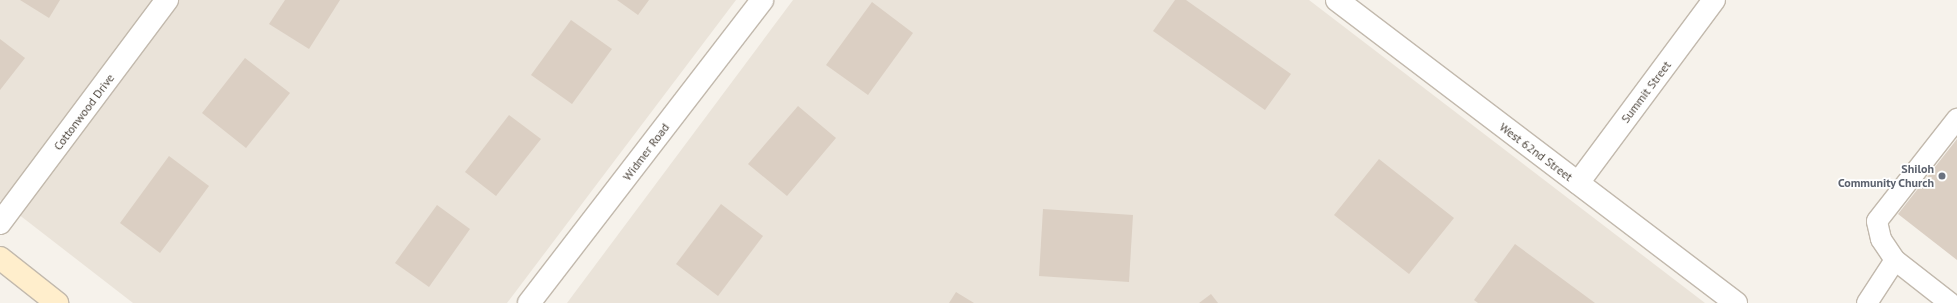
<!DOCTYPE html>
<html>
<head>
<meta charset="utf-8">
<style>
  body { margin:0 }
  #map { position:relative; width:1957px; height:303px; overflow:hidden; background:#f6f2eb; font-family:"PT Sans",sans-serif }
  div>[style] { position:absolute }
  [style*='--x'] { left:calc(var(--x)*1px); top:calc(var(--y)*1px); width:calc(var(--w)*1px); rotate:calc(var(--a)*1deg) }
  .residential>* { inset:0; background:#eae3d9 }
  .building>* { inset:0; background:#dbcfc3 }
  .roads { filter:drop-shadow(1px 0 #c2b9ad) drop-shadow(-1px 0 #c2b9ad) drop-shadow(0 1px #c2b9ad) drop-shadow(0 -1px #c2b9ad) }
  .lane>* { height:20px; margin:-10px; padding:0 10px; transform-origin:10px; border-radius:10px; background:#fff }
  .street>* { height:22px; margin:-11px; padding:0 11px; transform-origin:11px; border-radius:11px; background:#fff }
  .secondary>* { height:22px; margin:-11px; padding:0 11px; transform-origin:11px; border-radius:11px; background:#fec }
  .dots>* { width:11px; height:11px; translate:-50% -50%; box-sizing:border-box; border:2px solid #fff; border-radius:50% }
  span { translate:-50% -50%; white-space:nowrap; text-align:center; line-height:1.15; -webkit-text-stroke:3.5px #fff; paint-order:stroke }
  .street-label { font-size:12px; color:#4a4239 }
  .worship-label { font-size:12px; color:#5b616d; font-weight:700 }
  .right { translate:-100% -50%; text-align:right }
</style>
</head>
<body>
<div id="map">
  <div class="residential">
    <i style="clip-path:polygon(0 0,736px 0,507px 303px,133px 303px,0 200px)"></i>
    <i style="clip-path:polygon(793px 0,1309px 0,1705px 303px,567px 303px)"></i>
  </div>
  <div class="building">
    <i style="clip-path:polygon(20px 0,60px 0,49px 18px)"></i>
    <i style="clip-path:polygon(285px 0,340px 0,309px 49px,269px 24px)"></i>
    <i style="clip-path:polygon(617px 0,649px 0,638px 15px)"></i>
    <i style="clip-path:polygon(1175px 0,1186px 0,1291px 74px,1265px 110px,1153px 31px)"></i>
    <i style="clip-path:polygon(872px 2px,913px 33px,868px 95px,826px 65px)"></i>
    <i style="clip-path:polygon(571px 20px,612px 49px,572px 104px,531px 75px)"></i>
    <i style="clip-path:polygon(0 39px,25px 58px,0 90px)"></i>
    <i style="clip-path:polygon(245px 58px,290px 93px,246px 148px,202px 113px)"></i>
    <i style="clip-path:polygon(798px 106px,836px 138px,787px 196px,748px 164px)"></i>
    <i style="clip-path:polygon(509px 115px,541px 139px,496px 196px,465px 172px)"></i>
    <i style="clip-path:polygon(1957px 139px,1957px 260px,1898px 214px)"></i>
    <i style="clip-path:polygon(169px 156px,209px 186px,160px 253px,120px 223px)"></i>
    <i style="clip-path:polygon(1379px 159px,1454px 218px,1409px 274px,1334px 215px)"></i>
    <i style="clip-path:polygon(721px 204px,763px 236px,718px 296px,676px 264px)"></i>
    <i style="clip-path:polygon(437px 205px,470px 229px,429px 287px,395px 263px)"></i>
    <i style="clip-path:polygon(1043px 209px,1133px 215px,1129px 282px,1039px 276px)"></i>
    <i style="clip-path:polygon(1515px 244px,1595px 303px,1478px 303px,1474px 300px)"></i>
    <i style="clip-path:polygon(956px 292px,974px 303px,949px 303px)"></i>
    <i style="clip-path:polygon(1211px 294px,1218px 303px,1199px 303px)"></i>
  </div>
  <div class="roads">
    <div class="lane">
      <i style="--x:1867;--y:303;--w:51;--a:-56.9"></i>
      <i style="--x:1950;--y:303;--w:70;--a:-142"></i>
      <i style="--x:1895;--y:260;--w:25;--a:-124"></i>
      <i style="--x:1881;--y:239;--w:18;--a:-103"></i>
      <i style="--x:1877;--y:221;--w:130;--a:-51.9"></i>
    </div>
    <div class="street">
      <i style="--x:1337;--y:0;--w:501;--a:37.21"></i>
      <i style="--x:1578;--y:183;--w:228;--a:-53.4"></i>
      <i style="--x:0;--y:223;--w:279;--a:-53.2"></i>
      <i style="--x:529;--y:303;--w:382;--a:-52.4"></i>
    </div>
    <div class="secondary">
      <i style="--x:0;--y:258;--w:73;--a:38.3"></i>
    </div>
  </div>
  <div class="dots">
    <i style="left:1942px;top:176px;background:#6b7280"></i>
  </div>
  <div class="street-label">
    <span style="left:1646px;top:92px;rotate:-53deg">Summit Street</span>
    <span style="left:84px;top:112px;rotate:-53deg">Cottonwood Drive</span>
    <span style="left:646px;top:152px;rotate:-53deg">Widmer Road</span>
    <span style="left:1536px;top:152px;rotate:37deg">West 62nd Street</span>
  </div>
  <div class="worship-label">
    <span class="right" style="left:1934px;top:176px">Shiloh<br>Community Church</span>
  </div>
</div>
</body>
</html>
